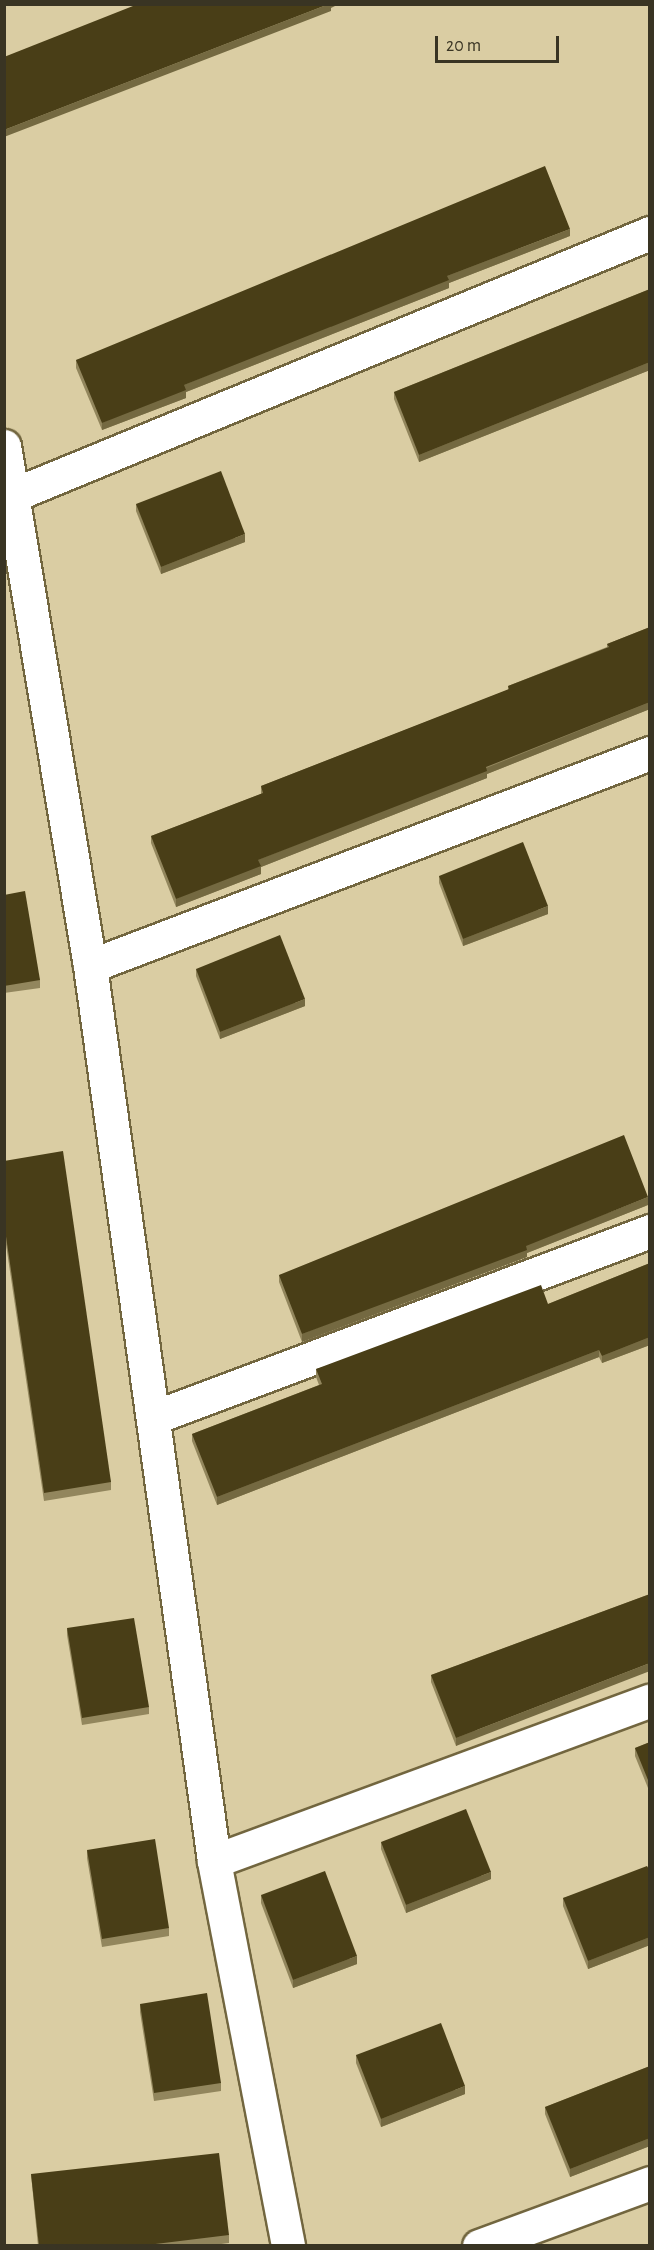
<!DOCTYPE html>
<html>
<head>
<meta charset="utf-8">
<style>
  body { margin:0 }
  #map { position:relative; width:654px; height:2250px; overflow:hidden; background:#dacda3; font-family:"Alegreya Sans",sans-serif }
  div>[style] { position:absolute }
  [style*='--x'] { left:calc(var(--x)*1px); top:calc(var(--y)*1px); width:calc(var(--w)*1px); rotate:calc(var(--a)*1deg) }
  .roads { filter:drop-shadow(2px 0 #72663f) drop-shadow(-2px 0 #72663f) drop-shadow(0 2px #72663f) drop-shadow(0 -2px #72663f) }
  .street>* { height:33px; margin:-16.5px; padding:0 16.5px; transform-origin:16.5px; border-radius:16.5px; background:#fff }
  .wall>* { inset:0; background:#92865d }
  .shaded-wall>* { inset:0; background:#746941 }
  .building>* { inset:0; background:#493e17 }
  span { translate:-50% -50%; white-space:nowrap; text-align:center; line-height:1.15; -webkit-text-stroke:6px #dacda3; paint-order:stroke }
  .frame { position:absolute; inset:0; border:6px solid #393423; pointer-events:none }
  .scale { position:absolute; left:435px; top:36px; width:124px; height:27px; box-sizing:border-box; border:3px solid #393423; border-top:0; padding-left:8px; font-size:18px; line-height:21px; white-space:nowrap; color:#393423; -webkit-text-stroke:4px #dacda3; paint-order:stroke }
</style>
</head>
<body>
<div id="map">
  <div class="roads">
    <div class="street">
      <i style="--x:4;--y:446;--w:527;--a:80.61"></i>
      <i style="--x:90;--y:966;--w:904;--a:82.11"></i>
      <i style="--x:214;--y:1861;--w:392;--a:79.1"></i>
      <i style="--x:13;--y:495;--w:689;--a:-22.36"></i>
      <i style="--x:90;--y:966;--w:599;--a:-20.82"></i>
      <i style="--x:155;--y:1417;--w:529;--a:-20.59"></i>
      <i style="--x:214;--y:1861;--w:464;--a:-20.2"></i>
      <i style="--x:479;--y:2246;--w:182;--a:-20.2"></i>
    </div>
  </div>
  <div class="wall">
    <i style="clip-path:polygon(570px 236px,449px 283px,449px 288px,186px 392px,186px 398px,102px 430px,76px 368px,76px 360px)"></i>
    <i style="clip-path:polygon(650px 289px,650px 370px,419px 462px,394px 399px,394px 392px)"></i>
    <i style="clip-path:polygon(136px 504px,245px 542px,161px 574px,136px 511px)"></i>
    <i style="clip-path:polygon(650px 627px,650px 709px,487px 774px,487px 778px,261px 867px,261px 874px,176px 907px,151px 843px,151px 836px,261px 794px,261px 786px,508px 690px,508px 686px,607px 647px,607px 644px)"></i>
    <i style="clip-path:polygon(439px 876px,548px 914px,463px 946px,439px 883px)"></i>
    <i style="clip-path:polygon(4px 895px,40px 980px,40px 988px,4px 993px)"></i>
    <i style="clip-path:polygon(196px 969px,305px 1006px,220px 1039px,196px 976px)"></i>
    <i style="clip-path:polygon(4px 1161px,111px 1482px,111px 1490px,44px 1501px,4px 1231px)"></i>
    <i style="clip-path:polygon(648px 1205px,527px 1253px,527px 1257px,302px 1342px,279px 1282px,279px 1275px)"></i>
    <i style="clip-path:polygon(650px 1263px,650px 1345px,602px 1363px,599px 1357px,217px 1505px,192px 1441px,192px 1434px,319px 1385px,316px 1377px,316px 1369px,548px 1304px)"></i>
    <i style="clip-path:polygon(650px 1594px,456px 1746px,431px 1682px,431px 1675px)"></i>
    <i style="clip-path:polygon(67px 1628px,149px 1707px,149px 1714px,82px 1725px,67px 1635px)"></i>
    <i style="clip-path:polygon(650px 1742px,650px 1793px,635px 1756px,635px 1748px)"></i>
    <i style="clip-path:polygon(381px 1842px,491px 1879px,406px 1913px,381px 1849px)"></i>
    <i style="clip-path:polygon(87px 1850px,169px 1928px,169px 1936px,102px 1947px,87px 1858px)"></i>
    <i style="clip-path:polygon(650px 1871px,650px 1945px,588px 1969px,563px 1906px,563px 1898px)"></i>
    <i style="clip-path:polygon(261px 1895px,357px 1964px,293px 1988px,261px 1903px)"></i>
    <i style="clip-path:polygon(140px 2004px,221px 2083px,221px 2091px,154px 2101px,140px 2012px)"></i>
    <i style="clip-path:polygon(356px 2055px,465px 2094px,381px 2127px,356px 2063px)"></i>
    <i style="clip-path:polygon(650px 2066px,650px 2146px,570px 2177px,545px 2114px,545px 2107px)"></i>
    <i style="clip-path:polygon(31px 2174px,229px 2235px,229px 2243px,206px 2246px,38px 2246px)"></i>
  </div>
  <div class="shaded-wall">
    <i style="clip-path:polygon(329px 4px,339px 4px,331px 8px,331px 11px,4px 137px,4px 130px)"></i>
    <i style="clip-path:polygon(570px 229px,570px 236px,449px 283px,449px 288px,186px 392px,186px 398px,102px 430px,102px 423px,184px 385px,447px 276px)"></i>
    <i style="clip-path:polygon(650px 362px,650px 370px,419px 462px,419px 455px)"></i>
    <i style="clip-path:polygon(245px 534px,245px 542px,161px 574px,161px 567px)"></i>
    <i style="clip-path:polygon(650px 702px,650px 709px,487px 774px,487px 778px,261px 867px,261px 874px,176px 907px,176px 899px,258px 860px)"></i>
    <i style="clip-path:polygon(548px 906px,548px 914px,463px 946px,463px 939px)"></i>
    <i style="clip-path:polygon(305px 999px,305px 1006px,220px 1039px,220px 1032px)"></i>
    <i style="clip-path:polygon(648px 1197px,648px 1205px,527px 1253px,527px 1257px,302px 1342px,302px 1334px)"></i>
    <i style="clip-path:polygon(650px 1337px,650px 1345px,602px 1363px,602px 1356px)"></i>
    <i style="clip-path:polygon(599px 1350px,599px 1357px,217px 1505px,217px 1497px)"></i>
    <i style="clip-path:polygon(650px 1663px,650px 1671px,456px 1746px,456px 1738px)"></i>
    <i style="clip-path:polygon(491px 1872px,491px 1879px,406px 1913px,406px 1905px)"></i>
    <i style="clip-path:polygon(650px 1937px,650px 1945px,588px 1969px,588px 1961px)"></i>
    <i style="clip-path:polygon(357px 1956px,357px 1964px,293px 1988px,293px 1980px)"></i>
    <i style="clip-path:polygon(465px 2086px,465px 2094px,381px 2127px,381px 2119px)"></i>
    <i style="clip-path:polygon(650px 2138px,650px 2146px,570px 2177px,570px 2169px)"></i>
  </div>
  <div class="building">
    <i style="clip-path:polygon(138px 4px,329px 4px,4px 130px,4px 57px)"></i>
    <i style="clip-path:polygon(545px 166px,570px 229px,447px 276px,449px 280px,184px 385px,186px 390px,102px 423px,76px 360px)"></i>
    <i style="clip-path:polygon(650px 289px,650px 362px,419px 455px,394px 392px)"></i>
    <i style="clip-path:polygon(221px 471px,245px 534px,161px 567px,136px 504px)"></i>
    <i style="clip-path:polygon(650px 627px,650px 702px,486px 767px,487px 771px,258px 860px,261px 866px,176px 899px,151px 836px,263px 793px,261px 786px,509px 689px,508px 686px,609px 647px,607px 644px)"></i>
    <i style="clip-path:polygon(523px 842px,548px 906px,463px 939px,439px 876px)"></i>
    <i style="clip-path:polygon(25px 891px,40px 980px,4px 986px,4px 895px)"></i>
    <i style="clip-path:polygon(280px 935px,305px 999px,220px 1032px,196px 969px)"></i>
    <i style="clip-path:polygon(624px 1135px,648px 1197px,526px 1246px,527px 1250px,302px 1334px,279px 1275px)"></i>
    <i style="clip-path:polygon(63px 1151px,111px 1482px,44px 1493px,4px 1223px,4px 1161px)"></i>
    <i style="clip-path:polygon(650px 1263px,650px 1337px,602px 1356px,599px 1350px,217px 1497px,192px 1434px,322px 1384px,316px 1369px,541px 1285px,548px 1304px)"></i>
    <i style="clip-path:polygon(650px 1594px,650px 1663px,456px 1738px,431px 1675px)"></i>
    <i style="clip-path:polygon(134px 1618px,149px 1707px,82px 1718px,67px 1628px)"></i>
    <i style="clip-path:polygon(650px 1742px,650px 1785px,635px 1748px)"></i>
    <i style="clip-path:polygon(466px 1809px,491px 1872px,406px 1905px,381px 1842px)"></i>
    <i style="clip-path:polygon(155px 1839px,169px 1928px,102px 1939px,87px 1850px)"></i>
    <i style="clip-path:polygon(647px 1866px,650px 1871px,650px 1937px,588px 1961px,563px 1898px)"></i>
    <i style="clip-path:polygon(325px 1871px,357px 1956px,293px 1980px,261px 1895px)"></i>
    <i style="clip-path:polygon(207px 1993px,221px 2083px,154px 2093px,140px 2004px)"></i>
    <i style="clip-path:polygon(441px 2023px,465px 2086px,381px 2119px,356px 2055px)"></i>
    <i style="clip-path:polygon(650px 2066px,650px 2138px,570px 2169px,545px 2107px)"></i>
    <i style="clip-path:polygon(219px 2153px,229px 2235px,139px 2246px,39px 2246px,31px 2174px)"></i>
  </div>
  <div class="frame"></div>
  <div class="scale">20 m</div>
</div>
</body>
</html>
